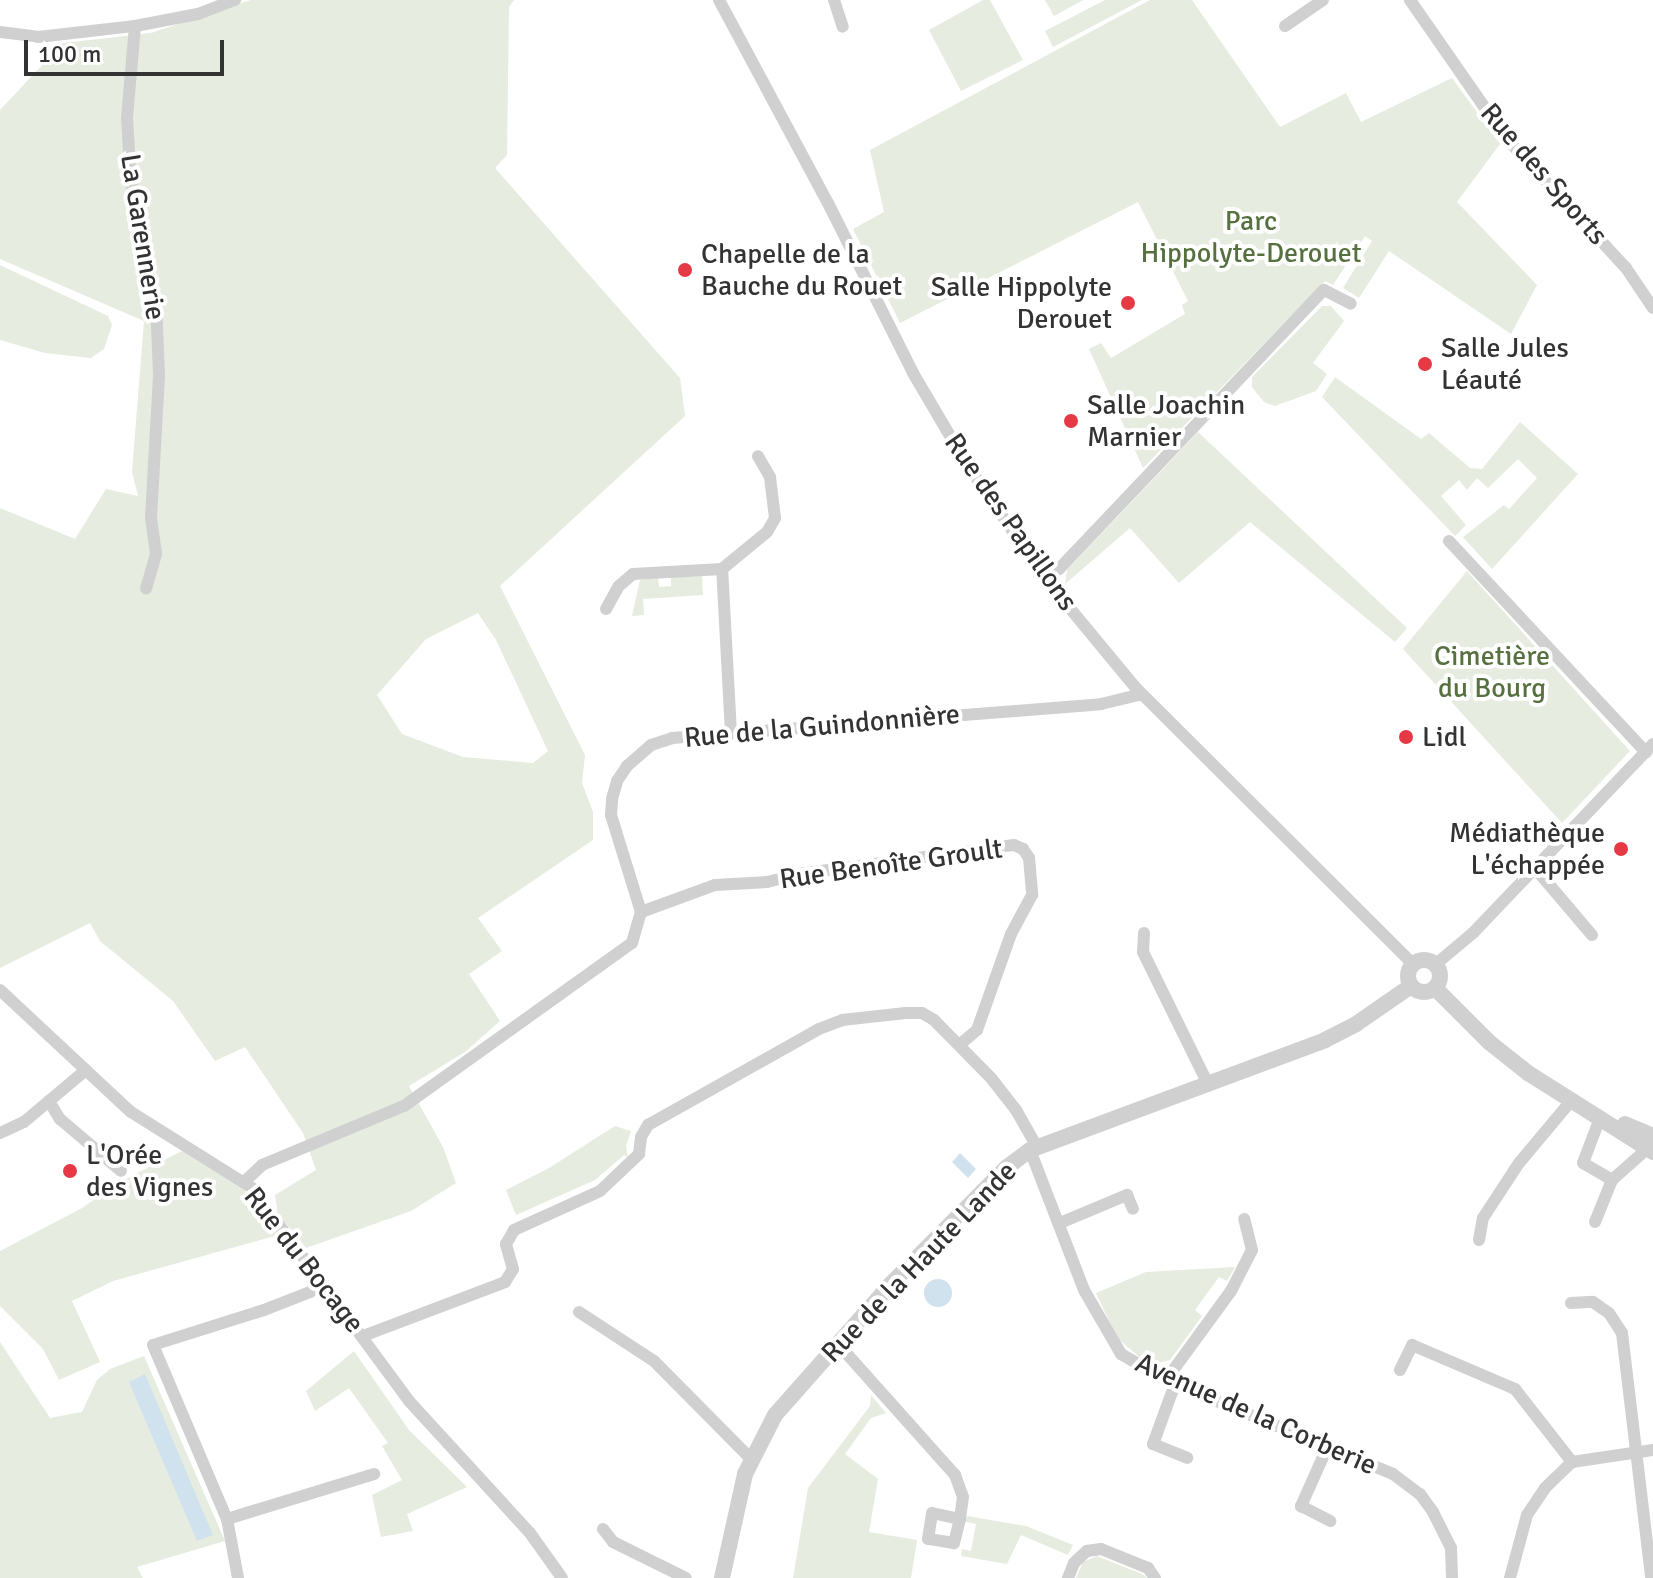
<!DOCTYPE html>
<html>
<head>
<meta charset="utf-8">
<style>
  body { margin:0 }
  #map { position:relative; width:1653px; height:1578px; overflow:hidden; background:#fff; font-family:Signika,sans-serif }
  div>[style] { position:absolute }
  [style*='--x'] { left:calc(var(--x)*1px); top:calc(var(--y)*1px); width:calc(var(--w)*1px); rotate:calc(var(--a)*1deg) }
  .green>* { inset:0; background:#e6ecdf }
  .water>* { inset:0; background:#cfe2ee }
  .round { border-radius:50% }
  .minor>* { height:12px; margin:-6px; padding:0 6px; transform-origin:6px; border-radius:6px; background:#d0d0d0 }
  .tertiary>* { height:16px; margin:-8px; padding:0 8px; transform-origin:8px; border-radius:8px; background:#d0d0d0 }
  .tertiary>.ring { margin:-8px; padding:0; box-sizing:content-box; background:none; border:16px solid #d0d0d0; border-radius:50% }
  .dots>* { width:22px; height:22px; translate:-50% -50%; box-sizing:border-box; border:4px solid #fff; border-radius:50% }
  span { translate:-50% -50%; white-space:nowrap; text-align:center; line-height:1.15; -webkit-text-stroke:8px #fff; paint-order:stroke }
  .street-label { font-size:28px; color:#333 }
  .park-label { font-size:28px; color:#56703f }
  .poi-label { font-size:28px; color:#333 }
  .left { translate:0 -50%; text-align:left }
  .right { translate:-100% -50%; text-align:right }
  .scale { position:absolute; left:24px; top:40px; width:200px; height:36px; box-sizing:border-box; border:4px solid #333; border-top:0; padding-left:10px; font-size:24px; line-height:28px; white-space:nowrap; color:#333; -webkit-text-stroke:6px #fff; paint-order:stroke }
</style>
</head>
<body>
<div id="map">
  <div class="green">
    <i style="clip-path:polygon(evenodd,251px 0,514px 0,509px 7px,507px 155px,495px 168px,680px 378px,685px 416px,500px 586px,585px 755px,582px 783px,593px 812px,593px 840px,478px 918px,502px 951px,469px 974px,500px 1021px,465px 1052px,409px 1086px,443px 1147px,456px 1183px,411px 1211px,306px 1248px,278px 1214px,275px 1195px,316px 1170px,303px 1133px,245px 1047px,215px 1061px,173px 1001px,100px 941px,90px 923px,0 968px,0 508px,75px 539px,106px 489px,138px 496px,132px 472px,144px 321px,0 259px,0 110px,63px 43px,151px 33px,251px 0,478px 613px,496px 640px,548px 751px,533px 763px,463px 757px,402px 734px,377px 695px,426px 639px,478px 613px)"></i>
    <i style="clip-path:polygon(983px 0,990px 0,1023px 60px,961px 91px,929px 30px)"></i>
    <i style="clip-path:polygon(1045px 0,1083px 0,1054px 16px)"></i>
    <i style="clip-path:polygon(1105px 0,1142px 0,1053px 47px,1045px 31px)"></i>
    <i style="clip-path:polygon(1150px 0,1192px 0,1280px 127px,1346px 93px,1361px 122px,1452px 78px,1500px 144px,1457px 202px,1537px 285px,1511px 334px,1389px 251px,1359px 298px,1343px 288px,1372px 241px,1365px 236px,1333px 285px,1325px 281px,1143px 468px,1089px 349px,1101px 343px,1111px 358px,1185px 314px,1182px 305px,1188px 301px,1138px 202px,900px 323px,853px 229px,884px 212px,870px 150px)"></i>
    <i style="clip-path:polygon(0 265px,108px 316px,112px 325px,104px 349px,91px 358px,45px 353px,0 340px)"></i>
    <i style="clip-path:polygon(1322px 306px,1331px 306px,1344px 321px,1313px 363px,1327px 374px,1316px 391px,1275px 406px,1264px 402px,1252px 387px,1252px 377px)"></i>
    <i style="clip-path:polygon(1335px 377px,1421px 439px,1429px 433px,1470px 468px,1482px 469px,1520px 422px,1578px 474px,1492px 569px,1463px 537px,1504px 505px,1509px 509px,1537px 478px,1518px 459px,1488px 488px,1477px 478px,1467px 490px,1459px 480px,1441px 496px,1466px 525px,1455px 536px,1322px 397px)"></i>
    <i style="clip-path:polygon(1198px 432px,1407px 628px,1395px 642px,1250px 522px,1179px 583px,1130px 528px,1065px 584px,1067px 570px)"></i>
    <i style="clip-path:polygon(1467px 571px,1630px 751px,1562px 823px,1403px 649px)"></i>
    <i style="clip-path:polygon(702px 575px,703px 595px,643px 599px,644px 615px,632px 616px,640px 580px,658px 578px,659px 587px,671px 586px,671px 577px)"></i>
    <i style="clip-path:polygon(615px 1126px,631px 1131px,626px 1146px,628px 1158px,624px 1155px,595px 1180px,516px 1215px,506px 1190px,549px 1168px)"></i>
    <i style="clip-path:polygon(182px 1151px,244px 1190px,282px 1234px,113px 1281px,72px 1301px,100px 1362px,59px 1380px,43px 1349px,0 1306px,0 1251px,82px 1208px,121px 1181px)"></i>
    <i style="clip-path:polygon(1235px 1267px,1227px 1281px,1219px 1277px,1195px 1310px,1202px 1316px,1170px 1360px,1149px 1365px,1117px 1338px,1096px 1293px,1146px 1272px)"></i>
    <i style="clip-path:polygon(0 1342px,50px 1418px,82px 1412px,97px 1380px,110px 1369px,144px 1356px,225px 1541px,137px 1567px,143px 1578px,0 1578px)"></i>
    <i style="clip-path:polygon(354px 1351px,409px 1430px,467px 1487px,407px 1514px,413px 1531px,381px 1537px,372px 1495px,402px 1480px,382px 1446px,388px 1443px,349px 1388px,315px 1411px,306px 1391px)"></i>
    <i style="clip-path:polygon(871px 1395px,886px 1413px,871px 1418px,845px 1454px,878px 1479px,869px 1532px,917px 1540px,911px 1578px,793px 1578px,808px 1488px,870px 1406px)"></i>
    <i style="clip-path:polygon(967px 1516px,1026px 1526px,1073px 1545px,1068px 1555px,1021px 1535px,1007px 1564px,961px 1556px,962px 1549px,971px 1551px,976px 1524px,966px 1522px)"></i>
    <i style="clip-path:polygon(1097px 1556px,1142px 1574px,1147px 1578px,1076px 1578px,1083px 1562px)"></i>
  </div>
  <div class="water">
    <i style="clip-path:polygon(960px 1153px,976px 1169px,968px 1178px,952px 1162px)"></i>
    <i class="round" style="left:924px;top:1279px;width:28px;height:28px"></i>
    <i style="clip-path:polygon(145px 1374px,213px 1535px,197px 1541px,129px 1382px)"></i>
  </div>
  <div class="minor">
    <i style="--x:719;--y:0;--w:230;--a:61.8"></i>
    <i style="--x:828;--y:203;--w:190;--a:63.4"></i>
    <i style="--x:913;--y:373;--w:104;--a:59.5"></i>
    <i style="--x:966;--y:463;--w:138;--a:55.6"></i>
    <i style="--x:1044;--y:577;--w:143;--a:50.4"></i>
    <i style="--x:1135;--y:687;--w:392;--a:44.9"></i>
    <i style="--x:834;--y:0;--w:28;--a:72"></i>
    <i style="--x:1410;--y:0;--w:168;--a:55.2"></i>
    <i style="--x:1506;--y:138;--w:177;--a:47.3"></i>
    <i style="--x:1626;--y:268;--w:48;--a:56"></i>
    <i style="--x:135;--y:26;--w:92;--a:95"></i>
    <i style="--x:127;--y:118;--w:52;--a:86.7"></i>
    <i style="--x:130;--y:170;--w:52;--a:83.4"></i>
    <i style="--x:136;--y:222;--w:83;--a:76.1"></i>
    <i style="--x:156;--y:303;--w:72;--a:87.6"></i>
    <i style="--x:159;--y:375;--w:143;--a:93.2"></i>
    <i style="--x:151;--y:518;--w:36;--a:82"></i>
    <i style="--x:156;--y:554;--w:36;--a:106"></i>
    <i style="--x:1285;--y:26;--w:46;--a:-34.4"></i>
    <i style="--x:0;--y:32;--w:38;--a:7"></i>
    <i style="--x:38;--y:37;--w:98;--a:-6.5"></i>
    <i style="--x:135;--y:26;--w:64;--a:-10.8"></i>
    <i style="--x:198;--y:14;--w:40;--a:-21"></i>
    <i style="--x:1449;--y:541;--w:289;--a:47"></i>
    <i style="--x:1044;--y:577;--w:17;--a:-28"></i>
    <i style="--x:1059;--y:569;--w:385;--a:-46.5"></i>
    <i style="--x:1324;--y:290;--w:30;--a:27"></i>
    <i style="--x:606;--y:609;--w:26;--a:-61"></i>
    <i style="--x:619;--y:586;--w:18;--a:-41"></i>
    <i style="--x:633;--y:574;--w:89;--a:-3.2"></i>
    <i style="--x:731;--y:733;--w:164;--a:-93.1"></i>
    <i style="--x:722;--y:569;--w:58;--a:-39.4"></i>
    <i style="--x:767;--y:532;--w:16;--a:-60"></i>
    <i style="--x:775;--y:518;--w:41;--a:-97"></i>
    <i style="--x:770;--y:477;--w:24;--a:-120"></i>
    <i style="--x:1535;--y:868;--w:88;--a:49.6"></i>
    <i style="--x:641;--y:912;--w:79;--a:-20"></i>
    <i style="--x:715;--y:885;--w:52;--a:-3.3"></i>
    <i style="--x:767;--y:882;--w:33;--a:-14"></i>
    <i style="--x:799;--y:874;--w:217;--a:-7.7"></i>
    <i style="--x:1014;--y:845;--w:10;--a:24"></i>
    <i style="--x:1023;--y:849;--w:11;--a:56"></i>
    <i style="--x:1029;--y:858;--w:37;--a:85"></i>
    <i style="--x:1032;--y:895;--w:44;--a:118.3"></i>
    <i style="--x:1011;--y:934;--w:102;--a:109.5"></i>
    <i style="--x:977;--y:1030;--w:23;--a:140"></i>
    <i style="--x:1144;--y:933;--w:19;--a:93"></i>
    <i style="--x:1143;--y:952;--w:147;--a:63.8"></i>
    <i style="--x:1436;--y:964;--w:48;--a:-40"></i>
    <i style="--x:1473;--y:933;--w:261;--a:-46.4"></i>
    <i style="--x:0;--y:990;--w:179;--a:43"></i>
    <i style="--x:131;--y:1112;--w:143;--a:32.1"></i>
    <i style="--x:252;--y:1188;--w:265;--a:53.6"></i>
    <i style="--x:409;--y:1401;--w:179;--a:47.5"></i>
    <i style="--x:530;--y:1533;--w:55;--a:54.6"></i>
    <i style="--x:49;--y:1101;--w:21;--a:59"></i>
    <i style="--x:60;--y:1119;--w:80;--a:40.4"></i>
    <i style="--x:1600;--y:1118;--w:48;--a:110.7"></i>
    <i style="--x:1583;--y:1163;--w:34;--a:30"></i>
    <i style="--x:0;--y:1133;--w:26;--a:-25"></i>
    <i style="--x:24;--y:1122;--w:81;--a:-40"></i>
    <i style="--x:1030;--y:1150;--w:150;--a:68.9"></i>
    <i style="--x:1084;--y:1290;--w:74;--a:60"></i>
    <i style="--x:1121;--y:1354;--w:52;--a:30"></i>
    <i style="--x:1166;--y:1380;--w:246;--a:22.5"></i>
    <i style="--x:1393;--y:1474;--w:34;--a:37"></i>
    <i style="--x:1420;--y:1494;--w:22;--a:54"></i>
    <i style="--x:1433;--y:1512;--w:40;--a:63.4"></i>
    <i style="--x:1451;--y:1548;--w:30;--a:88"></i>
    <i style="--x:244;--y:1182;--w:25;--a:-43"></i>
    <i style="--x:262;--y:1165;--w:154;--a:-22.6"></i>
    <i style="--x:404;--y:1106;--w:280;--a:-35.6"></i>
    <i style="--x:632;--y:943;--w:32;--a:-74"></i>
    <i style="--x:641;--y:912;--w:102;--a:-107.2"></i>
    <i style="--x:611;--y:815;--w:16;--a:-86"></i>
    <i style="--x:612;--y:799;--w:19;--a:-74"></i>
    <i style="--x:617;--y:781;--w:18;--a:-56"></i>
    <i style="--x:627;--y:766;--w:32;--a:-41"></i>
    <i style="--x:651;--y:745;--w:22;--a:-18"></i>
    <i style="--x:672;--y:738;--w:430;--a:-4.5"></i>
    <i style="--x:1101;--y:704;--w:42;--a:-13.7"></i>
    <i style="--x:1595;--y:1222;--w:45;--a:-68"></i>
    <i style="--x:1612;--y:1180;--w:48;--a:-41.6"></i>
    <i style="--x:1060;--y:1223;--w:73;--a:-22.7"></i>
    <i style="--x:1127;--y:1195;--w:15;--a:67"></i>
    <i style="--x:1479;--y:1240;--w:22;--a:-80"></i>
    <i style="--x:1483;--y:1218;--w:66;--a:-56.8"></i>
    <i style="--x:1519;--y:1163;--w:81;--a:-50"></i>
    <i style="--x:323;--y:1282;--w:16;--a:142"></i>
    <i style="--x:310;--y:1292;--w:49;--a:158.6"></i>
    <i style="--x:264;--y:1310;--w:116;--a:162.5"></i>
    <i style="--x:153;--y:1345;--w:189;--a:67"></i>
    <i style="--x:227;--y:1519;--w:154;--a:-17"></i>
    <i style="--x:1571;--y:1303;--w:22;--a:-3"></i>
    <i style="--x:1593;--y:1302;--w:19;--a:35"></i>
    <i style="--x:1609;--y:1313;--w:24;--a:57"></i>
    <i style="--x:1622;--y:1333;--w:247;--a:83.2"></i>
    <i style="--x:579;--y:1312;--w:90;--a:33.2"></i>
    <i style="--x:654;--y:1361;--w:138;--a:45.3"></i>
    <i style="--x:363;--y:1336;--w:152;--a:-20.8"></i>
    <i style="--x:505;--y:1282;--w:15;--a:-58"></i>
    <i style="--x:513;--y:1269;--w:26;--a:-106"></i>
    <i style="--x:506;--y:1244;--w:16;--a:-60"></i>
    <i style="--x:514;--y:1230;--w:94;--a:-24.4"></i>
    <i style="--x:600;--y:1191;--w:54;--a:-43.5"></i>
    <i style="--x:639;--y:1154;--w:17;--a:-83"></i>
    <i style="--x:641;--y:1137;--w:14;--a:-60"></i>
    <i style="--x:648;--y:1125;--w:196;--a:-29.3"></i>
    <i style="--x:819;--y:1029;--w:25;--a:-21"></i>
    <i style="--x:842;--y:1020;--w:64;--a:-6.2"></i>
    <i style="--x:906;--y:1013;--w:16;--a:0"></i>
    <i style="--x:922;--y:1013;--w:14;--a:30"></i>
    <i style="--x:934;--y:1020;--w:81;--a:45.5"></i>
    <i style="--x:991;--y:1078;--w:41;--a:52"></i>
    <i style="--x:1016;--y:1110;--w:43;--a:60.4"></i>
    <i style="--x:838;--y:1344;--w:176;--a:48.2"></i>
    <i style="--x:955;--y:1475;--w:23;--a:70"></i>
    <i style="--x:963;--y:1497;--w:22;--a:98"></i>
    <i style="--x:960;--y:1519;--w:25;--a:104"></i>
    <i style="--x:954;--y:1543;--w:26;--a:-171"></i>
    <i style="--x:928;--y:1539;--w:26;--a:-81"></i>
    <i style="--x:932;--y:1513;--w:29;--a:12"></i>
    <i style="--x:1400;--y:1370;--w:28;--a:-64"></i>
    <i style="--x:1412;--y:1345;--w:112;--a:23.1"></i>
    <i style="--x:1515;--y:1389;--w:93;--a:52"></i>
    <i style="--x:1166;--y:1380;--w:110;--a:-53.9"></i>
    <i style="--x:1231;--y:1291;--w:46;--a:-62.9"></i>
    <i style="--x:1252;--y:1250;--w:32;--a:-104"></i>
    <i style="--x:1175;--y:1384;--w:64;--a:110.1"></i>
    <i style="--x:1153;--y:1444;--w:37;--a:22"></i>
    <i style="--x:1327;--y:1448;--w:64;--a:114.1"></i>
    <i style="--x:1301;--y:1506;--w:33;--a:27"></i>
    <i style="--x:227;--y:1519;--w:60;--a:79.4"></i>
    <i style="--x:603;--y:1529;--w:16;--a:52"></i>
    <i style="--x:613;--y:1542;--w:81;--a:26.3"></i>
    <i style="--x:1068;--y:1578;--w:16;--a:-68"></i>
    <i style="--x:1074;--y:1563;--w:18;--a:-43"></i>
    <i style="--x:1087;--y:1551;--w:14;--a:-8"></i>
    <i style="--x:1101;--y:1549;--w:51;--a:22"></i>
    <i style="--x:1148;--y:1568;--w:12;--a:55"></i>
    <i style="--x:1510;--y:1578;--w:65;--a:-74.9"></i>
    <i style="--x:1527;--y:1515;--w:32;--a:-56"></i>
    <i style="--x:1545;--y:1488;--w:37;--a:-44"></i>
    <i style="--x:1572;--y:1462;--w:82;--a:-8.4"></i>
  </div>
  <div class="tertiary">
    <i class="ring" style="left:1408px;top:960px;width:16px;height:16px"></i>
    <i style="--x:1435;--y:988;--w:76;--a:45"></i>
    <i style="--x:1489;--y:1042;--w:50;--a:38.5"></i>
    <i style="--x:1528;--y:1073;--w:148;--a:32.3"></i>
    <i style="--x:1625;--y:1124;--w:30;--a:23"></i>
    <i style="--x:722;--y:1578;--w:107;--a:-77.5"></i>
    <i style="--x:745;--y:1474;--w:66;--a:-63"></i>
    <i style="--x:775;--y:1415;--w:172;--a:-48.5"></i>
    <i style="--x:889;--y:1286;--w:166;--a:-45.2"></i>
    <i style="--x:1006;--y:1168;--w:30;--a:-37"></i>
    <i style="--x:1030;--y:1150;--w:315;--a:-20.4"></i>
    <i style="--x:1325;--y:1040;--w:35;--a:-27"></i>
    <i style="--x:1356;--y:1024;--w:67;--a:-34.6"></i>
  </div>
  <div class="dots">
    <i style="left:685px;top:270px;background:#e63946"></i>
    <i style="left:1128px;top:303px;background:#e63946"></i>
    <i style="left:1425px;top:364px;background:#e63946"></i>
    <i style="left:1071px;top:421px;background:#e63946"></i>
    <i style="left:1406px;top:737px;background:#e63946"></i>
    <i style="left:1621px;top:849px;background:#e63946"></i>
    <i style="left:70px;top:1171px;background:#e63946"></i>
  </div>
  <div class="street-label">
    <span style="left:1544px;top:174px;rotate:49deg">Rue des Sports</span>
    <span style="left:143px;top:237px;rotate:81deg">La Garennerie</span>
    <span style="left:1011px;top:522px;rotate:55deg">Rue des Papillons</span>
    <span style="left:822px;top:726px;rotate:-5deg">Rue de la Guindonnière</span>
    <span style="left:891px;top:864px;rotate:-8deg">Rue Benoîte Groult</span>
    <span style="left:304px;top:1260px;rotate:52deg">Rue du Bocage</span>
    <span style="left:919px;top:1262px;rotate:-46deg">Rue de la Haute Lande</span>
    <span style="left:1256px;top:1414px;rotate:24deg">Avenue de la Corberie</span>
  </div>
  <div class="park-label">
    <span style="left:1251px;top:237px">Parc<br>Hippolyte-Derouet</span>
    <span style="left:1492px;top:672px">Cimetière<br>du Bourg</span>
  </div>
  <div class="poi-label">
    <span class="left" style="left:701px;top:270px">Chapelle de la<br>Bauche du Rouet</span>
    <span class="right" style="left:1112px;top:303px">Salle Hippolyte<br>Derouet</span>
    <span class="left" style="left:1441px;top:364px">Salle Jules<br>Léauté</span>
    <span class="left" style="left:1087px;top:421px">Salle Joachin<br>Marnier</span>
    <span class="left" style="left:1422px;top:737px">Lidl</span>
    <span class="right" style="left:1605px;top:849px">Médiathèque<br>L'échappée</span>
    <span class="left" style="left:86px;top:1171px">L'Orée<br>des Vignes</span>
  </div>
  <div class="scale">100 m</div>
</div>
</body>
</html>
